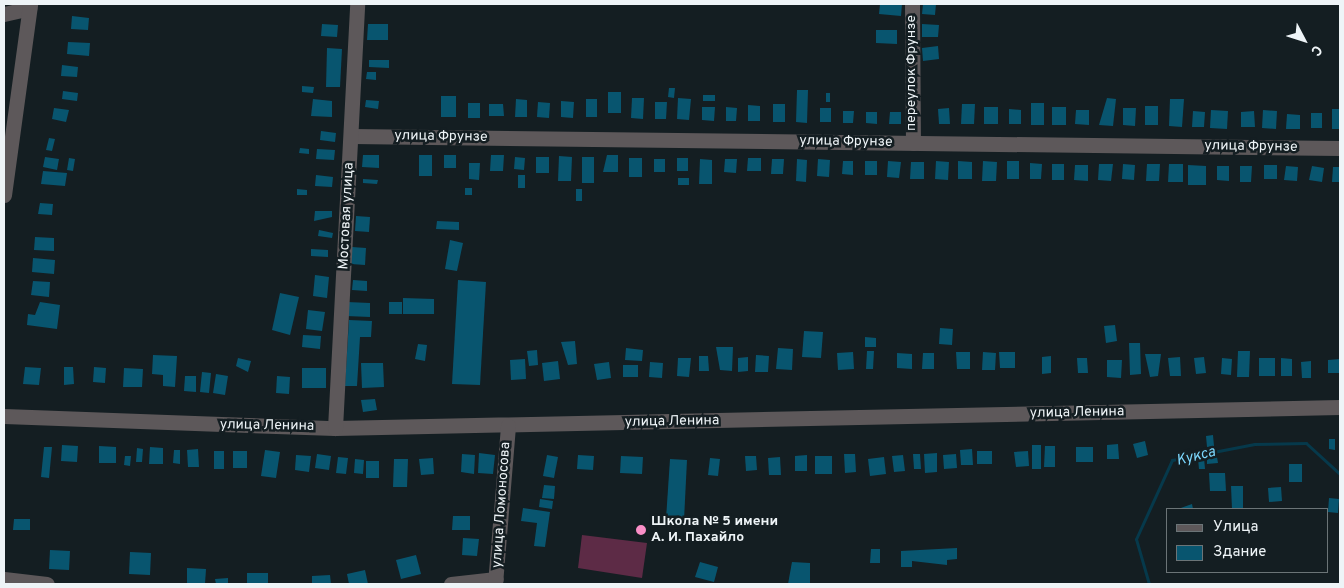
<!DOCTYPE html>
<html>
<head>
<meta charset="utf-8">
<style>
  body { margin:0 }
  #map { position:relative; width:1344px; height:588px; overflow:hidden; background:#141e22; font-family:Overpass,sans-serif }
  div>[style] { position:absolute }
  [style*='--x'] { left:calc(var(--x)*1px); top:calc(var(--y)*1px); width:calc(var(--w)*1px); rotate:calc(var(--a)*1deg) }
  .green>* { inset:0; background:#5d2b46 }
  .stream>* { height:3px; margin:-1.5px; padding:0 1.5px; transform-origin:1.5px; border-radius:1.5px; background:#06394b }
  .building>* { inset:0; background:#08556f }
  .minor>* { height:15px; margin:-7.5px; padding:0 7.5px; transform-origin:7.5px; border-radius:7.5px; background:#5d585a }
  .dots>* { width:14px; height:14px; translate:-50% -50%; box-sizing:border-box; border:2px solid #141e22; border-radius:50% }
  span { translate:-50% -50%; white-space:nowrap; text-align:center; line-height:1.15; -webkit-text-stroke:5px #141e22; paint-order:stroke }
  .street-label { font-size:14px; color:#eef4f7 }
  .poi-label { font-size:14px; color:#eef4f7; font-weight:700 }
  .left { translate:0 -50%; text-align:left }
  .water-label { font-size:15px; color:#7cd8fe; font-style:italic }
  .frame { position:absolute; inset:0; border:5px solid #eef4f7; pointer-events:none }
  .legend { position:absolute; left:1166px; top:508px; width:162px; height:65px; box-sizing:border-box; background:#141e22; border:1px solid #6b7477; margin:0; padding:6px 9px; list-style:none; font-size:15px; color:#eef4f7 }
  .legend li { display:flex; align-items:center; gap:10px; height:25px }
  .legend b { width:25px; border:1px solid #6b7477 }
  .north { position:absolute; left:1279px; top:15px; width:50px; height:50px; -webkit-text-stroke:4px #141e22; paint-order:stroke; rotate:130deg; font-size:14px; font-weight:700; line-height:20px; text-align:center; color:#eef4f7 }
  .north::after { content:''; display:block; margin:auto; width:18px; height:22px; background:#eef4f7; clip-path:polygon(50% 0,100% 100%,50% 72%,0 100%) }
</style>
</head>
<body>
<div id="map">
  <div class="green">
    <i style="clip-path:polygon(582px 535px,647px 543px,642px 578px,578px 568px)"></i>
  </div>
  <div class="stream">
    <i style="--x:1149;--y:584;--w:47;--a:-106.1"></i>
    <i style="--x:1136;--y:539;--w:87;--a:-65.5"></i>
    <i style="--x:1172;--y:460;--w:84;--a:-11"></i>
    <i style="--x:1254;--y:444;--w:52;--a:-1.1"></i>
    <i style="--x:1306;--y:443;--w:46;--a:42.4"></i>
  </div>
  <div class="building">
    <i style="clip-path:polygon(880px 4px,902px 4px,901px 16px,879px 14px)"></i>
    <i style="clip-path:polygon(923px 4px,936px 4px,935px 15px,922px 14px)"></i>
    <i style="clip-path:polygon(72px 16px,89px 18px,88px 30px,71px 29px)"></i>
    <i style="clip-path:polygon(322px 24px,338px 25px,337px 37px,321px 36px)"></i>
    <i style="clip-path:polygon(368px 24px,388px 24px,388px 40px,367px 40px)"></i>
    <i style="clip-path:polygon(922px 24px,939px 25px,938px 37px,922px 37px)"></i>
    <i style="clip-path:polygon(876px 30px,897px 30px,897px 44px,876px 43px)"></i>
    <i style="clip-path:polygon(68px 42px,90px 43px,89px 56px,67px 54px)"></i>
    <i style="clip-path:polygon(938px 46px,939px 59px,923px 61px,922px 48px)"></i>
    <i style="clip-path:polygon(327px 48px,342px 49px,340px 87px,326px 87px)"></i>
    <i style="clip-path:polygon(369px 60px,389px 60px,389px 68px,369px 67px)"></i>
    <i style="clip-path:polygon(62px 65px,78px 67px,77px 77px,61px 76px)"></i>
    <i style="clip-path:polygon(367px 72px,376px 72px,376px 80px,366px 79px)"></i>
    <i style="clip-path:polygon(302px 86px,314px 87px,313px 93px,302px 92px)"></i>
    <i style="clip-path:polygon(669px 88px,675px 88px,674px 98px,668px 97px)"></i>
    <i style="clip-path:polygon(797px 90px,808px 90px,807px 123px,796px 122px)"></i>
    <i style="clip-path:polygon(63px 91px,78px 93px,77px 101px,62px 99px)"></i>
    <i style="clip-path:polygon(608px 92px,621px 92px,621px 113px,608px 113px)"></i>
    <i style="clip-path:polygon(826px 93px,830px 93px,830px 102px,826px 102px)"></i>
    <i style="clip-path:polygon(703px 95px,715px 95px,715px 101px,703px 101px)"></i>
    <i style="clip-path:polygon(441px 96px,456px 96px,456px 117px,441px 117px)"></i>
    <i style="clip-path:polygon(632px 98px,644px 98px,643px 119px,631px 118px)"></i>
    <i style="clip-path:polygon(678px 98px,691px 99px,689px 120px,677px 119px)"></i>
    <i style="clip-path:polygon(1107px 98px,1116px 99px,1113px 126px,1099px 125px)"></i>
    <i style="clip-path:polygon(313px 99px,332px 101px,332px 117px,311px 116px)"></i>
    <i style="clip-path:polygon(516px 99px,527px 100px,527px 117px,515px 117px)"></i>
    <i style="clip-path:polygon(586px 99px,597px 99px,597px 117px,586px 117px)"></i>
    <i style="clip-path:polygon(1170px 99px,1184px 99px,1182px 127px,1169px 126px)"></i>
    <i style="clip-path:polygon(366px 100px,379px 101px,378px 109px,365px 107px)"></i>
    <i style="clip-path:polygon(561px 101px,574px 102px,573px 118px,561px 117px)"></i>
    <i style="clip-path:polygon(538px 102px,550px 103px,549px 118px,537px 117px)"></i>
    <i style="clip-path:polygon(655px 102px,667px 102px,666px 119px,655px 119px)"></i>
    <i style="clip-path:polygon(468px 103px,480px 103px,480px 118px,468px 118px)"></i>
    <i style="clip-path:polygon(1031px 103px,1044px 103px,1044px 125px,1031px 125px)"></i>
    <i style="clip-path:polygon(489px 104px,503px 104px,504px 116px,489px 116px)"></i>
    <i style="clip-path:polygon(773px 104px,785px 104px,785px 122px,773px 122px)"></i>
    <i style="clip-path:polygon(962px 104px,975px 104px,974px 124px,961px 124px)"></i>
    <i style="clip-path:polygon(748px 105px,760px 106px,760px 121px,748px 121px)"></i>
    <i style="clip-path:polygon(1145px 106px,1158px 106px,1158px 125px,1145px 125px)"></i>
    <i style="clip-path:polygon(702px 107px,715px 107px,714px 121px,702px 120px)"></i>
    <i style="clip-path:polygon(726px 107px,737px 108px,736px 121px,726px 121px)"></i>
    <i style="clip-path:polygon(984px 107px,998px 107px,998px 124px,984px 124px)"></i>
    <i style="clip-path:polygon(1052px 107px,1066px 107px,1066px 125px,1052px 125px)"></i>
    <i style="clip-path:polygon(54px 108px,69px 110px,66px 122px,52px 119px)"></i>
    <i style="clip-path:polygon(820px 108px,831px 108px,831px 122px,820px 122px)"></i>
    <i style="clip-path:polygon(949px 108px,950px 124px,939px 124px,938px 109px)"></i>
    <i style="clip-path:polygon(1123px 108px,1136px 108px,1135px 126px,1123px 125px)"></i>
    <i style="clip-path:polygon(1009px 109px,1021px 110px,1021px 124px,1009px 124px)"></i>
    <i style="clip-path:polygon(1332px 109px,1340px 109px,1340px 129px,1332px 129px)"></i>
    <i style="clip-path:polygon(1076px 110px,1089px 110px,1089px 125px,1075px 124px)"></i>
    <i style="clip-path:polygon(1211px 110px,1228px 111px,1227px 129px,1210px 128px)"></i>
    <i style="clip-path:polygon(1263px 110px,1277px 111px,1276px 129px,1262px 128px)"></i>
    <i style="clip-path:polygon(843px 111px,854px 111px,853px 123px,843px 123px)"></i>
    <i style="clip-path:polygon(1193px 111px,1205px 112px,1204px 127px,1192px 127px)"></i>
    <i style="clip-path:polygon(1254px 111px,1255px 127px,1241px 127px,1241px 112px)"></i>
    <i style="clip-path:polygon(866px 112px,877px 112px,877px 124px,866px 123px)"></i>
    <i style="clip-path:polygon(890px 112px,901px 112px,901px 124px,889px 124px)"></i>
    <i style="clip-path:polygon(1311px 113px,1322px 113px,1322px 128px,1311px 128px)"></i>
    <i style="clip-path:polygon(1287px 114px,1300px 115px,1300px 129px,1286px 129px)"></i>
    <i style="clip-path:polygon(321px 131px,336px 133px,335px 142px,320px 140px)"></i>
    <i style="clip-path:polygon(49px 138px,55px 139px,52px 151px,46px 150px)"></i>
    <i style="clip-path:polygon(300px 148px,309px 149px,309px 154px,299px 153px)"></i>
    <i style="clip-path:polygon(317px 149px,335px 150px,334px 160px,316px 159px)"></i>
    <i style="clip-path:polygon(363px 155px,379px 155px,379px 168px,362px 167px)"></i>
    <i style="clip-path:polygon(419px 155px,432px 155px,432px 176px,419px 176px)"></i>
    <i style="clip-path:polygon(444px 155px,456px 155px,456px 168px,444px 168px)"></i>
    <i style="clip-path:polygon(491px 155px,504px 155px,503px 171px,490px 171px)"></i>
    <i style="clip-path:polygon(607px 155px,618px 155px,618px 172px,603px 172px)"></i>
    <i style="clip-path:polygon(559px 156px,572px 157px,571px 181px,558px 181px)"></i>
    <i style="clip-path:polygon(45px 157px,59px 159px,57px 170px,43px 167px)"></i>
    <i style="clip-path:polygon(515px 157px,525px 158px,524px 170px,514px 169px)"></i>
    <i style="clip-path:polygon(536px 157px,549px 157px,549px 173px,536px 173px)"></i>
    <i style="clip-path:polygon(582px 157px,594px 157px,594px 183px,582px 183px)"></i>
    <i style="clip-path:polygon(69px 158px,75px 159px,73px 171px,67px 170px)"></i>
    <i style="clip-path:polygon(629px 158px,642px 158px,642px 177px,629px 177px)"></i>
    <i style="clip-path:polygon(677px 158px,688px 158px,688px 171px,677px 171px)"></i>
    <i style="clip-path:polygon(748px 158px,761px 158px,761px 171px,747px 171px)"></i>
    <i style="clip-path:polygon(654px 159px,665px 159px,665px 172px,654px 172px)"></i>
    <i style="clip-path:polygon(700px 159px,712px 160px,712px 184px,699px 184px)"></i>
    <i style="clip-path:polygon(725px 159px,737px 159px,736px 173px,724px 172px)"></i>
    <i style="clip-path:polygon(772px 159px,784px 159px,783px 174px,771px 174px)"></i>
    <i style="clip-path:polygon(797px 159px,807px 160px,806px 182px,796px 181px)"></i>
    <i style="clip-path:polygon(818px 159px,830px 160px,829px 177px,817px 176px)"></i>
    <i style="clip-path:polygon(843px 161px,853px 161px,853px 175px,842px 174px)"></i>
    <i style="clip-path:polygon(865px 161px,877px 161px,877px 175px,865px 175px)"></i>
    <i style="clip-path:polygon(888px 161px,901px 162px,899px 178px,887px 177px)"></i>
    <i style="clip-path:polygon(936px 161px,949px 162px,948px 180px,935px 179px)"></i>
    <i style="clip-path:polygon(958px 161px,972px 162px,972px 179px,958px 179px)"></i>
    <i style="clip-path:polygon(983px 161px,997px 162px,996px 181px,982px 181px)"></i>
    <i style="clip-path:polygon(1007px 161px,1019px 161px,1019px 179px,1007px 179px)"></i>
    <i style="clip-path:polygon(911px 162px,924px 162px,924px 179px,910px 179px)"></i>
    <i style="clip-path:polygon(469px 163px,480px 163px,479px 180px,469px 179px)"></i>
    <i style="clip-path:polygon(1030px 163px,1042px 164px,1041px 179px,1030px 179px)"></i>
    <i style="clip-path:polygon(1052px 164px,1064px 164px,1064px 180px,1052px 180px)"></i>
    <i style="clip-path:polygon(1099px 164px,1113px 164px,1111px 181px,1098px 180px)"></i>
    <i style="clip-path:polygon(1123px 164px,1135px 165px,1134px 180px,1122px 179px)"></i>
    <i style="clip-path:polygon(1147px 164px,1160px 164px,1159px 181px,1146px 181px)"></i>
    <i style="clip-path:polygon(1169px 164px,1183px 164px,1183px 182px,1168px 182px)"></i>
    <i style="clip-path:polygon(1075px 165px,1088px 165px,1088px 181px,1074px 180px)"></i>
    <i style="clip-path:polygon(1188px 165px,1206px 166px,1206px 185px,1188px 185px)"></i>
    <i style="clip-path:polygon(1264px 165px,1277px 165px,1277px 179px,1264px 179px)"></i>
    <i style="clip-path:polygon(1217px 166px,1229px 166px,1229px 181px,1217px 180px)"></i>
    <i style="clip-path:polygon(1240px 166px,1252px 166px,1251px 182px,1240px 182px)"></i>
    <i style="clip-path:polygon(1286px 166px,1298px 167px,1297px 181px,1284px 180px)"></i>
    <i style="clip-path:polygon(1312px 166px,1324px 168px,1322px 182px,1309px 180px)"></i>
    <i style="clip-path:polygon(1333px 167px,1340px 167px,1340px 182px,1332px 182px)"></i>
    <i style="clip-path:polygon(43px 171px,67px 173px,65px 186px,41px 184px)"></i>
    <i style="clip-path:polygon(316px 175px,333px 177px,332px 187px,315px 186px)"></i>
    <i style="clip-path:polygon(518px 175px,525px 175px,525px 188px,518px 188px)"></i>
    <i style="clip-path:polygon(678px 178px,689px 178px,689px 185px,678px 185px)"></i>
    <i style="clip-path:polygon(363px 179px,378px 180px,377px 184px,363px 183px)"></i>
    <i style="clip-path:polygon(465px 188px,472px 188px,472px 195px,465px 195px)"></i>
    <i style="clip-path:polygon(297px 189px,307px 190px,307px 195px,297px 195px)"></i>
    <i style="clip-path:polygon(576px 189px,582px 189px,582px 201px,576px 201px)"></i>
    <i style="clip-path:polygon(40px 203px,53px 204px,52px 215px,38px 214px)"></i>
    <i style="clip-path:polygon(315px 211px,332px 211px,332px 217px,314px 221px)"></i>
    <i style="clip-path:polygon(356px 216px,370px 217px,369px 232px,355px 231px)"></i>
    <i style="clip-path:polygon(437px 221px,459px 222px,459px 230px,436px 229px)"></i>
    <i style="clip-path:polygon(319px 230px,333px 233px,332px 238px,318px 236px)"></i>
    <i style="clip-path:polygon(35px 237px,54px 238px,54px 251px,34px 250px)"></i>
    <i style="clip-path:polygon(450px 240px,463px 243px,457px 271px,445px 269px)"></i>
    <i style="clip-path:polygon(352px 247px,366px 248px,365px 265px,351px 264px)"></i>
    <i style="clip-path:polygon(311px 249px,328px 250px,328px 257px,311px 256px)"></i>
    <i style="clip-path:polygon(33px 258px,55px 260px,54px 274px,32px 272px)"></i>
    <i style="clip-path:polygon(315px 275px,329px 277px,327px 298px,313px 296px)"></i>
    <i style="clip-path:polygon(353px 280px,367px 281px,367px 291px,352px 290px)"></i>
    <i style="clip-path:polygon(458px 280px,486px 282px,480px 385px,452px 384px)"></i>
    <i style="clip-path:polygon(33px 281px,50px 282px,49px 297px,31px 295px)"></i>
    <i style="clip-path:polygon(280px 293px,299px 297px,290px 335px,272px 330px)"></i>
    <i style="clip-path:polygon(403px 298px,434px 299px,434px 314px,403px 314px)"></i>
    <i style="clip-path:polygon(40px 302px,60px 305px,57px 329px,27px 325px,28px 314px,35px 315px)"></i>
    <i style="clip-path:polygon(347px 302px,370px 303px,370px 317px,346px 316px)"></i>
    <i style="clip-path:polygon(389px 302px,402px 302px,402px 314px,389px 314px)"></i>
    <i style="clip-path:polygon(308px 310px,325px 312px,322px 331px,306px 329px)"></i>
    <i style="clip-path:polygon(349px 320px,372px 321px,371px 337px,360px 337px,357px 386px,345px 386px)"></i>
    <i style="clip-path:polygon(1115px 325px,1117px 341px,1106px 343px,1104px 326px)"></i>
    <i style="clip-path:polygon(940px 328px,953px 329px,952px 345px,939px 344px)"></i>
    <i style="clip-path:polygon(804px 331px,823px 332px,821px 358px,802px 357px)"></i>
    <i style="clip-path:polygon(303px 335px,321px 336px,320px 349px,302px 347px)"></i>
    <i style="clip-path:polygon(865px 337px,876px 338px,876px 347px,865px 347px)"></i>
    <i style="clip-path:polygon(575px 341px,577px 364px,568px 365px,561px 342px)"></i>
    <i style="clip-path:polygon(1129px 343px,1140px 343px,1141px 374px,1130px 375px)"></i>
    <i style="clip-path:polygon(418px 344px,427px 345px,425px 361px,415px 359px)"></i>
    <i style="clip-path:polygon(716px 347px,733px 347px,732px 371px,720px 370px)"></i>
    <i style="clip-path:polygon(626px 348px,643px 350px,642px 361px,625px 360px)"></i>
    <i style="clip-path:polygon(778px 348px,793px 349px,792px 370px,776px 369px)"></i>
    <i style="clip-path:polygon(537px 350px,538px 365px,529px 366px,527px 351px)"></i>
    <i style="clip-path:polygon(867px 351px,874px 351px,873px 369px,866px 369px)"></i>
    <i style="clip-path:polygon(1238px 351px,1250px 351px,1249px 377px,1237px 377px)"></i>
    <i style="clip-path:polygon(853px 352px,854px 369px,838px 370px,837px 353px)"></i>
    <i style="clip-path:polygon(956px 352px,970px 352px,970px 369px,957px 369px)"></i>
    <i style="clip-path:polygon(983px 352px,996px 353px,995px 370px,982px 370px)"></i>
    <i style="clip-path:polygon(999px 352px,1015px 352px,1015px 368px,1000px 368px)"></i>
    <i style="clip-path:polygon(897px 353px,912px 354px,912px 369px,897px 368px)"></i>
    <i style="clip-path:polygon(923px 353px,934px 353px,934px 369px,922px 369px)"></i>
    <i style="clip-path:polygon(1145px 354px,1161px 354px,1158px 376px,1150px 377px)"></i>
    <i style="clip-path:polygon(153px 355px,177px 356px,175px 387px,163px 386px,163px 375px,152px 374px)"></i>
    <i style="clip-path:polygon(756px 355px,769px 356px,768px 372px,755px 372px)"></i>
    <i style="clip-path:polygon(699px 356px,708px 356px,709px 371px,699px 371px)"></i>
    <i style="clip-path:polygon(1051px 356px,1051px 373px,1042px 374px,1042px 357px)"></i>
    <i style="clip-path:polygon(748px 357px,748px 371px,738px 372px,738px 358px)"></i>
    <i style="clip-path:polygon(1180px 357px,1181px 376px,1170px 376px,1168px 358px)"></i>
    <i style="clip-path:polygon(1204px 357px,1206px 373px,1196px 374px,1194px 358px)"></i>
    <i style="clip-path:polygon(238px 358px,251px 361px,248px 372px,236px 366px)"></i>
    <i style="clip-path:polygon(678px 358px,691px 358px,689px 377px,677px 376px)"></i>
    <i style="clip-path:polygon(1077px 358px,1087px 358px,1088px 373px,1078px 373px)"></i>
    <i style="clip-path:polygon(1222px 358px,1232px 359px,1231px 375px,1221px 374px)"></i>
    <i style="clip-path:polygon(1259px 358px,1275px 358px,1275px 376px,1259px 376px)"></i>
    <i style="clip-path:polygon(1281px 358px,1292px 359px,1292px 376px,1281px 376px)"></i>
    <i style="clip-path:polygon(525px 359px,526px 379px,511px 380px,510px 360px)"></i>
    <i style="clip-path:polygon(1340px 359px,1340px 373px,1328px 373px,1328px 360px)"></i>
    <i style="clip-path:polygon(1107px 360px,1122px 360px,1121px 378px,1107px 377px)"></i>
    <i style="clip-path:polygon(558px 361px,560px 379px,544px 381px,542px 363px)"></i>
    <i style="clip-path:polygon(1311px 361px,1311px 378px,1302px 378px,1301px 362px)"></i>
    <i style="clip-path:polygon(609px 362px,611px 378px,597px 380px,594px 364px)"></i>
    <i style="clip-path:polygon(650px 362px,663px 363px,662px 378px,649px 377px)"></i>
    <i style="clip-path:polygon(361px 363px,383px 363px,384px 387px,362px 388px)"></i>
    <i style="clip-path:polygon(623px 365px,638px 365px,638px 377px,623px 377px)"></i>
    <i style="clip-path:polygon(25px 367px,41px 368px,39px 385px,23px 384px)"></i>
    <i style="clip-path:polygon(64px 367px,73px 367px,74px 384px,64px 385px)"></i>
    <i style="clip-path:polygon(94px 367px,106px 368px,105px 383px,93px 382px)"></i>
    <i style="clip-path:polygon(124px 368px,143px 369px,142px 387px,123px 387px)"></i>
    <i style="clip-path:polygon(302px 368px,326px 368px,326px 388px,302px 388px)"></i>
    <i style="clip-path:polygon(202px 372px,211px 373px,209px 393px,200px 392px)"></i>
    <i style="clip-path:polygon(216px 374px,228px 376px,225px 395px,213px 393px)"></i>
    <i style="clip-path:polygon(185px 376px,196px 376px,196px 392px,184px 391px)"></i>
    <i style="clip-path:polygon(277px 376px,290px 377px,289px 394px,276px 393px)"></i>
    <i style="clip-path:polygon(375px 399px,377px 410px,363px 412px,361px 400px)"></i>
    <i style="clip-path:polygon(1213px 435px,1214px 446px,1207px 447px,1206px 436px)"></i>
    <i style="clip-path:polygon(1329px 439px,1335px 439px,1335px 450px,1329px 449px)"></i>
    <i style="clip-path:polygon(1145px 441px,1148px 455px,1137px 458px,1133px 444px)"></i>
    <i style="clip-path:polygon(1118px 444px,1119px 459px,1107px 459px,1107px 445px)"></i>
    <i style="clip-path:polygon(62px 445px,78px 446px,77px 462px,61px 461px)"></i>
    <i style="clip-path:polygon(1032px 445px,1041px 445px,1041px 469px,1032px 469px)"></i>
    <i style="clip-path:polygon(99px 446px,116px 447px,116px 463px,99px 463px)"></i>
    <i style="clip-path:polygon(1045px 446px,1055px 446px,1055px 467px,1044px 467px)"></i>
    <i style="clip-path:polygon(44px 447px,52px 447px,49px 478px,41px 477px)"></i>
    <i style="clip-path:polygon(150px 447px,163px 448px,163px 464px,149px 464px)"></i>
    <i style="clip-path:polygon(1076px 447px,1093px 447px,1093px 462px,1076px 462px)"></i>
    <i style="clip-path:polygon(137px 448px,143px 449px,142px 462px,136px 462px)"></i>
    <i style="clip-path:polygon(198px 449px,199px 467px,188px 467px,187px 450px)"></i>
    <i style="clip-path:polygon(972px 449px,973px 465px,961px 465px,960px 450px)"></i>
    <i style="clip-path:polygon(174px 450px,180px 450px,180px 464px,173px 463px)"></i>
    <i style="clip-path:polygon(265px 450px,280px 452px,276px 478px,261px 476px)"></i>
    <i style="clip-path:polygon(214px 451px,224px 451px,224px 469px,214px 469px)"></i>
    <i style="clip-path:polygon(233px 451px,247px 451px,247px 468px,233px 468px)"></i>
    <i style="clip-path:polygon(977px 451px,992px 451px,992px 464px,977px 464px)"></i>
    <i style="clip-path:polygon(1028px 451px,1029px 466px,1016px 467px,1014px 452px)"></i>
    <i style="clip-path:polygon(479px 453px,495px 455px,493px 474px,478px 473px)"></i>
    <i style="clip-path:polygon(937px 453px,937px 472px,925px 473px,924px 454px)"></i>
    <i style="clip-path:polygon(317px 454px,331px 456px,329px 470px,315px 468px)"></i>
    <i style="clip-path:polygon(462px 454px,475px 455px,474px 474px,461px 472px)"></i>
    <i style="clip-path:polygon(844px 454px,855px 454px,856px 472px,845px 473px)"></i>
    <i style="clip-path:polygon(913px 454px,920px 454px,921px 469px,914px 469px)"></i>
    <i style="clip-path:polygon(956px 454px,957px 468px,944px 469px,943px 455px)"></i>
    <i style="clip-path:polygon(296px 455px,311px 456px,309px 472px,295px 470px)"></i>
    <i style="clip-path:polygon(547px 455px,558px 457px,554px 478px,543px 476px)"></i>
    <i style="clip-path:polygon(578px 455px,594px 456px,593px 470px,577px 469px)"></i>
    <i style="clip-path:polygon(807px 455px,807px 471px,795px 471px,795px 456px)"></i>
    <i style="clip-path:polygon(903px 455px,905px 471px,894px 472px,892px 456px)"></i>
    <i style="clip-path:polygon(125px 456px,131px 456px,130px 466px,124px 465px)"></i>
    <i style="clip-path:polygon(621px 456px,643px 457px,642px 474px,620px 473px)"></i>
    <i style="clip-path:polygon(745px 456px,756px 456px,757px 470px,746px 471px)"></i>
    <i style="clip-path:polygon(815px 456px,832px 456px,832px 474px,815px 474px)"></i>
    <i style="clip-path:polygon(338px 457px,348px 458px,346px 474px,336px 473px)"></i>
    <i style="clip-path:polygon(780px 457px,781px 475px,769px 475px,768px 458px)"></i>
    <i style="clip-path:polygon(884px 457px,886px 474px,870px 476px,868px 459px)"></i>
    <i style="clip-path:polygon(1217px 457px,1218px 463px,1207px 464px,1207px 458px)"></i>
    <i style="clip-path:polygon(433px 458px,434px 474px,421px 475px,419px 459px)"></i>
    <i style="clip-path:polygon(710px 458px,720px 459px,718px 476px,708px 475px)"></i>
    <i style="clip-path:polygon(1204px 458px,1205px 469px,1199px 469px,1198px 459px)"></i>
    <i style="clip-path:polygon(355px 459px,364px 460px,363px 474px,354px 473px)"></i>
    <i style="clip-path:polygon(394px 459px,408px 459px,407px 487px,393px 487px)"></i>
    <i style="clip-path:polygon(670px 459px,687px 460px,684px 520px,666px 519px)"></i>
    <i style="clip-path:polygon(366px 461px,379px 461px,379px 478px,366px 478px)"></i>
    <i style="clip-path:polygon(1289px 464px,1302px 464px,1302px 482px,1289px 482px)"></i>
    <i style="clip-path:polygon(1209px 473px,1225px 473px,1226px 491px,1210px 491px)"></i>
    <i style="clip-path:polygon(544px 485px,555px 486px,554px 499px,542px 498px)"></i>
    <i style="clip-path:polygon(1231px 486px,1243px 486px,1243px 509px,1232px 509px)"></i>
    <i style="clip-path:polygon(1281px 487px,1282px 501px,1269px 502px,1268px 488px)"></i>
    <i style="clip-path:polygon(1329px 498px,1339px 499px,1338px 513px,1328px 512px)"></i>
    <i style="clip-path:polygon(540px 499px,553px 501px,552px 509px,539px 507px)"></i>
    <i style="clip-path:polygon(1192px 504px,1193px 509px,1178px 509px)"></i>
    <i style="clip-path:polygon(523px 508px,550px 512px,545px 547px,534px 546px,537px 523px,521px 521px)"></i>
    <i style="clip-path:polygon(453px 516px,470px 516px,470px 530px,452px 530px)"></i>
    <i style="clip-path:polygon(14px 519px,30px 519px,30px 530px,13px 530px)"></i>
    <i style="clip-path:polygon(463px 538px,479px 539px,477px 556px,462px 555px)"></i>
    <i style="clip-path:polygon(957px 548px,957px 559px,947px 560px,947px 565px,912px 561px,912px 567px,901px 567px,901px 551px)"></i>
    <i style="clip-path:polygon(871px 549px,880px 549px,880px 563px,870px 563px)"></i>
    <i style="clip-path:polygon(50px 550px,70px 551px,69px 570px,49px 569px)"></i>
    <i style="clip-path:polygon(130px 552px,151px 553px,150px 575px,129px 574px)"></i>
    <i style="clip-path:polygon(416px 555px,421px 574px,401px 579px,396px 560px)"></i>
    <i style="clip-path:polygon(700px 562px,718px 567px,714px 582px,695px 577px)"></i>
    <i style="clip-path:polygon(792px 562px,810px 563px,810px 584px,788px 584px)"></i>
    <i style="clip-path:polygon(187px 568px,206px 569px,205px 584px,187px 584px)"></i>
    <i style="clip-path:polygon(365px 570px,368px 584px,349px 584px,347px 574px)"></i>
    <i style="clip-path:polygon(247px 573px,268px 573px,268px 584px,247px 584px)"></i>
    <i style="clip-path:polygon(330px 575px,331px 584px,312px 584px,312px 576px)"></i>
    <i style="clip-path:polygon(228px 578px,228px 584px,216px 584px,215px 579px)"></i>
  </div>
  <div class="minor">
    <i style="--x:912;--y:4;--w:139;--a:89.6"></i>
    <i style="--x:4;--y:14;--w:26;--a:-13"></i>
    <i style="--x:352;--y:136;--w:988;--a:0.7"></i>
    <i style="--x:4;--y:195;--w:193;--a:-82.2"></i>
    <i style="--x:4;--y:416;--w:331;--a:2.1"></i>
    <i style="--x:335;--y:428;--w:1005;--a:-1.2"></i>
    <i style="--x:335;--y:428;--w:425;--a:-87"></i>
    <i style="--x:4;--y:579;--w:43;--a:6.6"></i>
    <i style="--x:451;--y:584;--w:45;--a:-6.3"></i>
    <i style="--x:495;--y:584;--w:159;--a:-85.3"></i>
  </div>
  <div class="dots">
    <i style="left:641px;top:530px;background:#fa8fc7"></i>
  </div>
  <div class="street-label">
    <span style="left:912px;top:73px;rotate:-90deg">переулок Фрунзе</span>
    <span style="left:441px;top:137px;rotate:1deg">улица Фрунзе</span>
    <span style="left:846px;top:142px;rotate:1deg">улица Фрунзе</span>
    <span style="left:1251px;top:147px;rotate:1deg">улица Фрунзе</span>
    <span style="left:347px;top:216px;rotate:-87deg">Мостовая улица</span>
    <span style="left:1077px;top:413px;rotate:-1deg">улица Ленина</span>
    <span style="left:672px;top:422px;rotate:-1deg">улица Ленина</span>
    <span style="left:267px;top:426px;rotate:1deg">улица Ленина</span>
    <span style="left:502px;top:505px;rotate:-86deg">улица Ломоносова</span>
  </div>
  <div class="poi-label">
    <span class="left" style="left:651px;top:530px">Школа № 5 имени<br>А. И. Пахайло</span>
  </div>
  <div class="water-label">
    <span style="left:1196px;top:457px;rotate:-14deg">Кукса</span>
  </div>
  <div class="frame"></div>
  <ul class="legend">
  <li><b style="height:6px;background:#5d585a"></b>Улица</li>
  <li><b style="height:14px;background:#08556f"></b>Здание</li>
  </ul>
  <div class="north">С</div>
</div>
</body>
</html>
